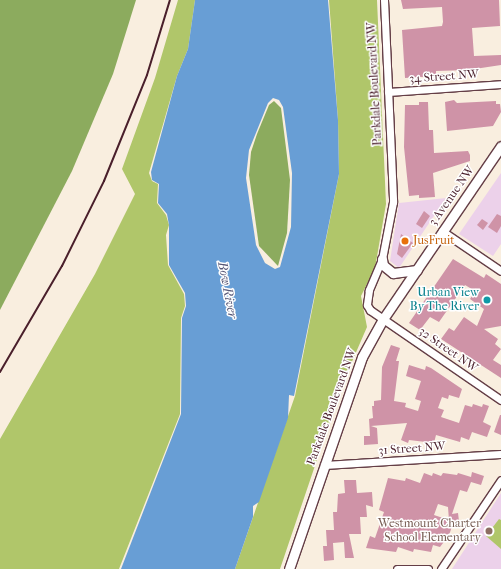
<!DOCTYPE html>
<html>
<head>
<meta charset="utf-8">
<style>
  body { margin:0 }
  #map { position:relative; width:501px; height:569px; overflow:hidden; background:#f9eedf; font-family:"IM FELL French Canon",serif }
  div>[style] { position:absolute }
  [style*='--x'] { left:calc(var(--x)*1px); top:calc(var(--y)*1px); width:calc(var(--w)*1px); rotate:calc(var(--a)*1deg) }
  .built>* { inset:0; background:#ecd1ea }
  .green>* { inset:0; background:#b0c66a }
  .forest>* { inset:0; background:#8cab5e }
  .water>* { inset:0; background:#689ed5 }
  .building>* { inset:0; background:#cf93a7 }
  .roads { filter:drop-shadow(1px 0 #643e46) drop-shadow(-1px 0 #643e46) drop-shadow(0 1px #643e46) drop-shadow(0 -1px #643e46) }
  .minor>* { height:7px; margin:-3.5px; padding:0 3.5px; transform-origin:3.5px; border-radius:3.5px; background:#fff }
  .major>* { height:9px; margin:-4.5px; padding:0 4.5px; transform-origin:4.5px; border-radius:4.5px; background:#fff }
  .rail>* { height:2px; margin:-1px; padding:0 1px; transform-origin:1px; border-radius:1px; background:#4a1f2b }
  .dots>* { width:11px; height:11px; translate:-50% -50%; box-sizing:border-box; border:2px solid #fff; border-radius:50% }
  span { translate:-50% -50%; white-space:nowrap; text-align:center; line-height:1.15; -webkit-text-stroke:3px #fff; paint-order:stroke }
  .street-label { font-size:12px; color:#4a1f2b }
  .food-label { font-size:12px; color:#c56008 }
  .left { translate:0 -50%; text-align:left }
  .culture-label { font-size:12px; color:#0d838f }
  .right { translate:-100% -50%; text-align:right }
  .education-label { font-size:12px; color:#785e54 }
  .water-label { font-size:13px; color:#585877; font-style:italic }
</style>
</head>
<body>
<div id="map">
  <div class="built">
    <i style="clip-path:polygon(501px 173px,501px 244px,493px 256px,459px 234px)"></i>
    <i style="clip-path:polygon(446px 198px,399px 268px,390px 261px,399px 203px)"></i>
    <i style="clip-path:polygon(501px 493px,501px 569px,452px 569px)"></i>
  </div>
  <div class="green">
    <i style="clip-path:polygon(178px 0,195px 0,188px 49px,177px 76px,149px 173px,152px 181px,158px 184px,157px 203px,166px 215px,169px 225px,166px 235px,168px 265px,184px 294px,185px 306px,181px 318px,180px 414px,119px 569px,0 569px,0 439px,95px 274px,135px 194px,122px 169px,155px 78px)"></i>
    <i style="clip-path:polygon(329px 0,377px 0,386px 204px,375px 268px,361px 296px,367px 327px,344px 380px,280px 569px,235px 569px,295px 396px,339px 174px,338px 120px)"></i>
    <i style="clip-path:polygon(499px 519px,501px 520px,501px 549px,486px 536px)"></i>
  </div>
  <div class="forest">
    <i style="clip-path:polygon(0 0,136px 0,113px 74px,72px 171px,0 310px)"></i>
    <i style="clip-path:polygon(274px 101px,281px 108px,290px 180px,287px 233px,278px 266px,259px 246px,249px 175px,251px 152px,257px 134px,269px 105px)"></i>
  </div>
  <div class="water">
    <i style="clip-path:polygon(evenodd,195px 0,328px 0,338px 120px,339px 174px,294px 396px,289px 395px,288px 418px,259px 502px,253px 506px,253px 517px,235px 569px,121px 569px,181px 414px,182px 318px,186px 306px,185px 293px,169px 265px,169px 225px,167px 214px,158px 203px,159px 184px,152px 180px,151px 172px,177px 76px,188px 49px,195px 0,273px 98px,279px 100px,283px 107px,292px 173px,291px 227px,280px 267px,275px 269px,265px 263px,256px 245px,246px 178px,249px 150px,268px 103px,273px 98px)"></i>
  </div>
  <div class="building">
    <i style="clip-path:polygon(401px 0,499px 0,500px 26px,472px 28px,474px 56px,501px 55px,501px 65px,468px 70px,436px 71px,436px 76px,405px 78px,402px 30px,442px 26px,443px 22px,442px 7px,403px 9px)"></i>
    <i style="clip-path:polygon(454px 100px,457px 103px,496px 101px,496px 104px,500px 104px,501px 112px,493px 126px,447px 131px,445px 102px)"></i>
    <i style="clip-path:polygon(419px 102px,428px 102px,429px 130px,433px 130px,434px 153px,468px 151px,470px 155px,470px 161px,433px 173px,435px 197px,419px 198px,419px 195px,409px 196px,404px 147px,405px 105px,419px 105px)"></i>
    <i style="clip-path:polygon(424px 211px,430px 216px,422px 228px,416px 224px)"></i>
    <i style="clip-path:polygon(497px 214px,501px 216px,501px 226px,497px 233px,488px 227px)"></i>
    <i style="clip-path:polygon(482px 219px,488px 223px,483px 230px,477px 225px)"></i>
    <i style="clip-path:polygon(401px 234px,413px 243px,402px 258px,397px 254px)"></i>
    <i style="clip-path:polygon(453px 259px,484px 278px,486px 274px,501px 284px,501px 326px,484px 329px,498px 339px,495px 344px,501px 349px,493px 360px,501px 365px,501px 378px,441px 339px,449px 328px,454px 331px,464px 317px,477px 326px,484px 309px,470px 299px,475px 291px,465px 285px,439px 322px,430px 317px,420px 330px,409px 323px)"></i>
    <i style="clip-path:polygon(391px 345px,400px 348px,396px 361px,399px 361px,394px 401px,406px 403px,405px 407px,418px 411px,421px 401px,415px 399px,421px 381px,406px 376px,409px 365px,425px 370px,426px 366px,431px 368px,462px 389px,459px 398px,449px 395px,448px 399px,442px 397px,438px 408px,444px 410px,441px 417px,459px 423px,465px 405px,472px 407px,473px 404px,482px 407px,483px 404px,489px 406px,483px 422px,491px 426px,487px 437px,472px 432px,469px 440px,461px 437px,460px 442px,436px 435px,434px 443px,409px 440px,408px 443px,401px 440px,407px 423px,371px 426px,377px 428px,378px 444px,364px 445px,364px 436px,370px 436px,369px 419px,373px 418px,372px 406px,374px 406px,374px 401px,381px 400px,382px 367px)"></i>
    <i style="clip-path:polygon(500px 415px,501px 415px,501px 435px,494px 432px)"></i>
    <i style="clip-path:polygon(evenodd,472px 472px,484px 476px,481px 485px,471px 482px,467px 492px,460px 490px,452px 514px,458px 513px,459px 521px,454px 521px,449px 535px,440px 547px,433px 545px,431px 552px,414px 549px,413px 552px,398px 547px,396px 552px,366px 548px,370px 536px,375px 538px,384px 512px,379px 510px,388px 478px,405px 481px,406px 478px,420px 483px,424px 473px,432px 476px,433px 473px,441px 476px,443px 473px,457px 475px,458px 473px,471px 477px,472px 472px,438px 504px,448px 507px,449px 520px,434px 515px,438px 504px)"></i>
    <i style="clip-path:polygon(344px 480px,356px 480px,357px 493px,372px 492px,373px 507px,366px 505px,367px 517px,360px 517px,361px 534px,349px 534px,354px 558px,345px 558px,344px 542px,333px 543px,334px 560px,324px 561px,323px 546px,327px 546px,326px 530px,334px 530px,333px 512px,337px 512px,338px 494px,345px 493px)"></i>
  </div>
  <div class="roads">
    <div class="minor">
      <i style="--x:384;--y:0;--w:202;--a:87.4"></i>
      <i style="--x:393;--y:202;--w:58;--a:100.9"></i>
      <i style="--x:382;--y:259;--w:34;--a:113"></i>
      <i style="--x:369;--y:290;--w:15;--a:98"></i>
      <i style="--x:367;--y:305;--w:6;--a:59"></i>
      <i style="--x:370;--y:310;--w:159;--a:34.5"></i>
      <i style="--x:388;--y:92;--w:113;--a:-4"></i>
      <i style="--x:442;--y:231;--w:71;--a:34.1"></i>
      <i style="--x:324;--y:465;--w:177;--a:-3.6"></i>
      <i style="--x:397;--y:569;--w:31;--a:0"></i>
      <i style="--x:441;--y:569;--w:107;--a:-56"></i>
    </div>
    <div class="major">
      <i style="--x:382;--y:259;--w:6;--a:81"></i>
      <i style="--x:383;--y:265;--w:13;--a:39"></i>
      <i style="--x:393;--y:273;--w:24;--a:-7"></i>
      <i style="--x:289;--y:569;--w:224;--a:-71"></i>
      <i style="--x:362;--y:357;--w:43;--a:-61.1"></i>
      <i style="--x:383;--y:319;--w:209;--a:-55.7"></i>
    </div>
  </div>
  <div class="rail">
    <i style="--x:0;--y:372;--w:123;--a:-59.7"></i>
    <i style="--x:62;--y:266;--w:95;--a:-63.7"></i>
    <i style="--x:104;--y:181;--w:114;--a:-67.9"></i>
    <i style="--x:147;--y:75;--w:78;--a:-73"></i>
  </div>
  <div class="dots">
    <i style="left:405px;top:241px;background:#e8710a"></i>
    <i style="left:487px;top:300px;background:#0f9aa8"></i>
    <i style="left:489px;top:531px;background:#8d6e63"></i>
  </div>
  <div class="street-label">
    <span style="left:444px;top:77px;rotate:-4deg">34 Street NW</span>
    <span style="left:375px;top:84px;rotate:-93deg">Parkdale Boulevard NW</span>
    <span style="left:452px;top:196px;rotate:-55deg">3 Avenue NW</span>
    <span style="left:448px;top:350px;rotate:35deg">32 Street NW</span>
    <span style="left:332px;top:407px;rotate:-70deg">Parkdale Boulevard NW</span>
    <span style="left:412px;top:449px;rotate:-4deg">31 Street NW</span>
  </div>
  <div class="food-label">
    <span class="left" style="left:413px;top:241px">JusFruit</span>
  </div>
  <div class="culture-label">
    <span class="right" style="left:479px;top:300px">Urban View<br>By The River</span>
  </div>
  <div class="education-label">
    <span class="right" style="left:481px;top:531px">Westmount Charter<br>School Elementary</span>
  </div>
  <div class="water-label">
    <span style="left:227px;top:290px;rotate:79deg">Bow River</span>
  </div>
</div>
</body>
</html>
